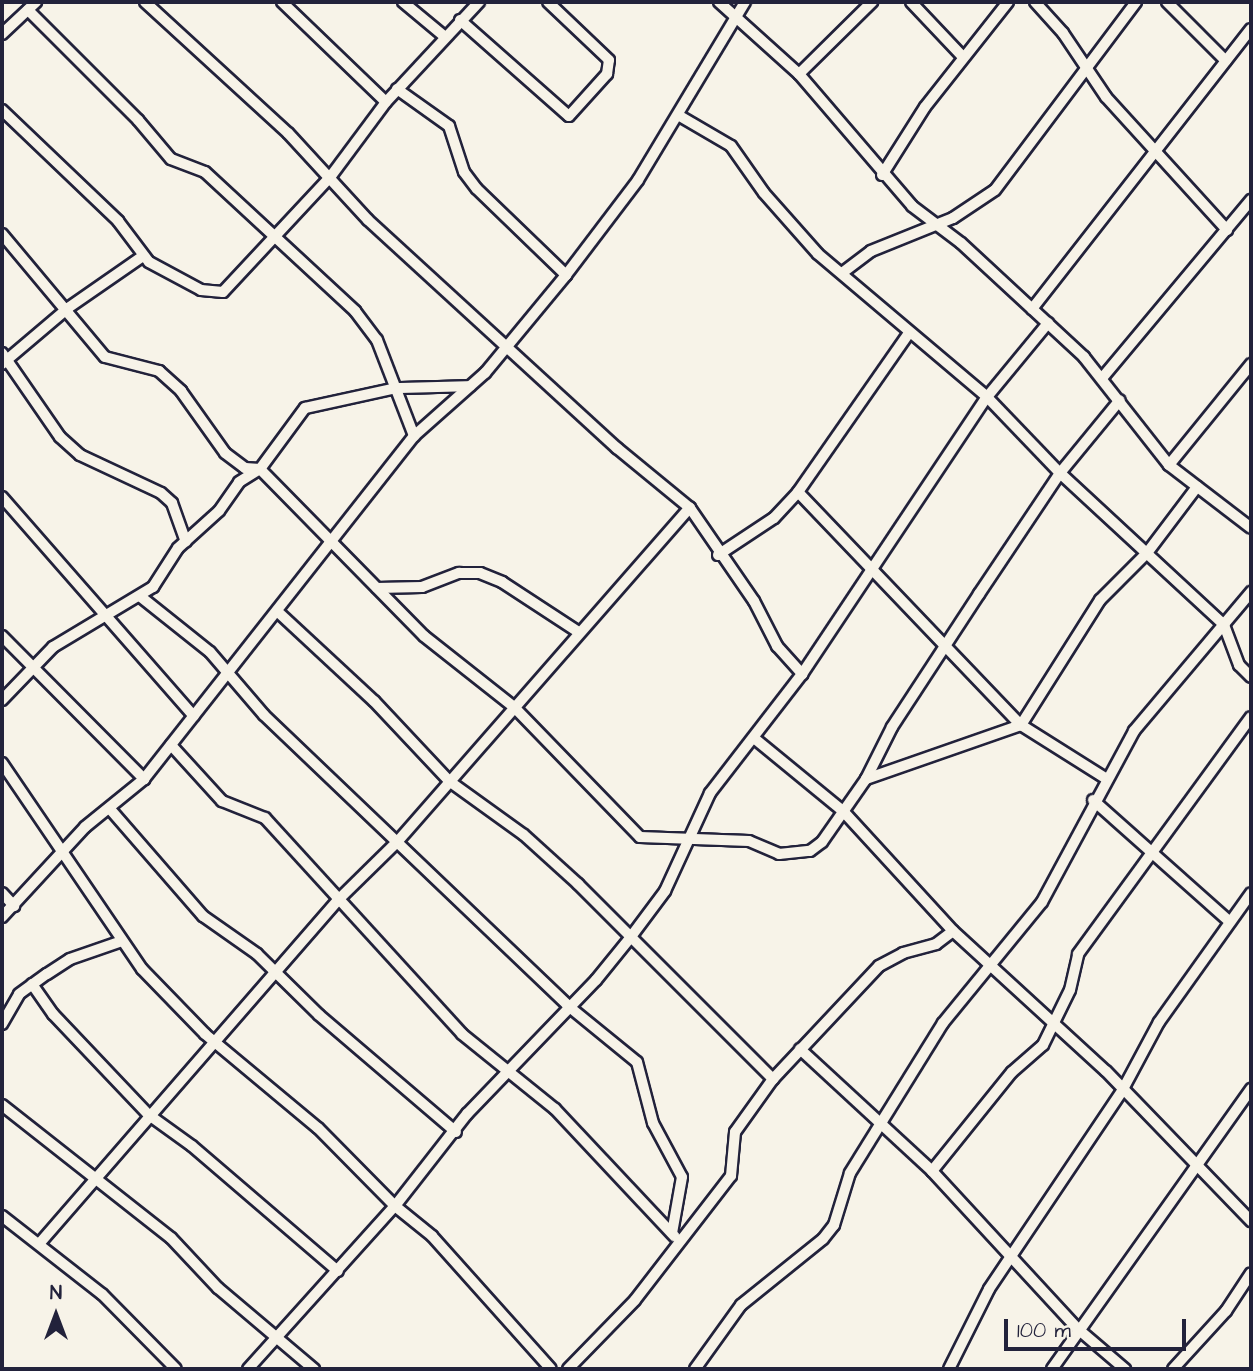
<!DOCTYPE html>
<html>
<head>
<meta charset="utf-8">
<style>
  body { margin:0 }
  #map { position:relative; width:1253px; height:1371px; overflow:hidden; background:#f7f3e8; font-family:"Architects Daughter",sans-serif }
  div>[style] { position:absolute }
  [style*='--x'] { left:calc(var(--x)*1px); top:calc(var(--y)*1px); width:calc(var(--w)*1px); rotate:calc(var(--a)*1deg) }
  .roads { filter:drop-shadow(2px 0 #22223b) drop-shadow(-2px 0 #22223b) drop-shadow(0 2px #22223b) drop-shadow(0 -2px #22223b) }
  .street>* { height:10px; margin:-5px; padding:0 5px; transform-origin:5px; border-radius:5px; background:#f7f3e8 }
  span { translate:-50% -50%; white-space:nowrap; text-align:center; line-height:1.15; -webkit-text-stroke:6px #f7f3e8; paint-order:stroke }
  .frame { position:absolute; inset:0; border:4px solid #22223b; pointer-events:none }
  .north { position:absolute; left:21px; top:1280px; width:70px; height:70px; -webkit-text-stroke:5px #f7f3e8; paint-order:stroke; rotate:0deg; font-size:19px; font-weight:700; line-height:28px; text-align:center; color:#22223b }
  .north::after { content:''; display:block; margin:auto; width:24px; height:32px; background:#22223b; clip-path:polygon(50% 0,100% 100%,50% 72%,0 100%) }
  .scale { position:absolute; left:1004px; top:1319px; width:182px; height:32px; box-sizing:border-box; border:4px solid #22223b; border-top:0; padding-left:9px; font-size:21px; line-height:24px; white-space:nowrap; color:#22223b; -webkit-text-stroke:5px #f7f3e8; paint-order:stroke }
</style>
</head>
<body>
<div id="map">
  <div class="roads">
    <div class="street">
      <i style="--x:145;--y:2;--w:194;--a:42.5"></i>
      <i style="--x:288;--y:133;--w:118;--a:47.4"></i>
      <i style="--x:368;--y:220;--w:338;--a:42.5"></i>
      <i style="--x:617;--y:448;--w:94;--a:39.4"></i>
      <i style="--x:690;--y:508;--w:113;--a:55.5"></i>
      <i style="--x:754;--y:601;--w:51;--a:62.9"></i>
      <i style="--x:777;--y:646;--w:38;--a:48"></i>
      <i style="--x:282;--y:2;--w:144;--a:43.9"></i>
      <i style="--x:403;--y:2;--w:53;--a:39.7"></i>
      <i style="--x:719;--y:2;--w:108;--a:42"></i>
      <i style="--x:799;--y:74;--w:174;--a:49.4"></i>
      <i style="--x:912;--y:206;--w:61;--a:37.1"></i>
      <i style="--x:961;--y:243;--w:168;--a:42.8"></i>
      <i style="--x:1084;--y:357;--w:137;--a:51.8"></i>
      <i style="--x:1169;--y:465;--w:103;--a:37.5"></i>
      <i style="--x:911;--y:2;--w:76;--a:46.6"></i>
      <i style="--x:1035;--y:2;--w:42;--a:47.9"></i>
      <i style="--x:1063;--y:33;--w:77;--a:56.1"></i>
      <i style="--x:1106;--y:97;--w:180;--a:47.7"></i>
      <i style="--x:1167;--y:2;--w:83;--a:45"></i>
      <i style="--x:28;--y:10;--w:156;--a:45"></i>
      <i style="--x:138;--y:120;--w:51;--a:49.8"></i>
      <i style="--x:171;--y:159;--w:36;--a:21"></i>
      <i style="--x:205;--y:172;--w:205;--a:42.8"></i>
      <i style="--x:355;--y:311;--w:36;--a:53"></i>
      <i style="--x:377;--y:340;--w:103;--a:68.9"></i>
      <i style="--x:460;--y:20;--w:145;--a:41.4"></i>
      <i style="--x:569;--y:116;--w:57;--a:-47.9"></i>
      <i style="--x:607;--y:74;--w:14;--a:-82"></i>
      <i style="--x:609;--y:60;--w:84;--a:-136.4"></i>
      <i style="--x:2;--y:34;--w:47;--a:-43.3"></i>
      <i style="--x:799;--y:74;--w:103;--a:-44.6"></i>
      <i style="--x:397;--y:89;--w:64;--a:35.4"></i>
      <i style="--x:449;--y:126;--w:48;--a:71.9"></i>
      <i style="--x:464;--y:172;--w:21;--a:53"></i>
      <i style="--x:477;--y:189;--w:124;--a:44"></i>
      <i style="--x:2;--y:110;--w:161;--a:43.7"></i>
      <i style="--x:118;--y:221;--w:51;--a:52.9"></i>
      <i style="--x:149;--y:262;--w:59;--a:28.3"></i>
      <i style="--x:201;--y:290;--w:22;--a:5"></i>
      <i style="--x:223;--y:292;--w:158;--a:-47"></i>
      <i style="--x:331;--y:176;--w:92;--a:-53.4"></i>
      <i style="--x:386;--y:102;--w:137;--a:-47.1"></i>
      <i style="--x:678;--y:115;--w:61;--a:30.3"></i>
      <i style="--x:731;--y:146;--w:57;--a:54.9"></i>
      <i style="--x:764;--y:193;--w:81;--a:48.5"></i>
      <i style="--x:818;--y:254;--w:221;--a:40.2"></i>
      <i style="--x:987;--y:397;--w:105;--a:46.2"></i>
      <i style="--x:1060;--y:473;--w:224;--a:42.8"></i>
      <i style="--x:1224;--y:625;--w:43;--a:69.4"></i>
      <i style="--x:1239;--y:665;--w:17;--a:45"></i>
      <i style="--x:882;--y:175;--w:80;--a:-57.7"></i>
      <i style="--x:925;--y:107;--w:134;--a:-51.7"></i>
      <i style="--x:2;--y:234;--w:160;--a:50.1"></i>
      <i style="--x:105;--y:357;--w:56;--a:14.5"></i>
      <i style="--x:159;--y:371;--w:30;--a:42"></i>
      <i style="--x:181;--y:391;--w:76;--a:54.6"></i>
      <i style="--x:225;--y:453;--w:25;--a:37"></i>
      <i style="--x:245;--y:468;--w:15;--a:4"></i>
      <i style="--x:260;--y:469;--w:234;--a:45.5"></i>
      <i style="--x:424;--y:636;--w:115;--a:38.3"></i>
      <i style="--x:514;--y:707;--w:181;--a:45.9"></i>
      <i style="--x:640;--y:837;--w:109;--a:2.1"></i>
      <i style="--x:749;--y:841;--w:33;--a:23"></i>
      <i style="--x:779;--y:854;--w:31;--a:-6"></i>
      <i style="--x:810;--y:851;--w:15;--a:-37"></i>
      <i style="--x:822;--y:842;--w:77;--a:-55.1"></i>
      <i style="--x:866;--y:779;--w:164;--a:-19.2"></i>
      <i style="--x:1021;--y:725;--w:99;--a:32.2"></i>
      <i style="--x:842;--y:273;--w:36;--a:-37"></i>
      <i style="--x:871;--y:251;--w:88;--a:-21.9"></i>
      <i style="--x:953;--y:218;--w:50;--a:-33.7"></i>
      <i style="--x:995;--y:190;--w:235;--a:-53.1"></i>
      <i style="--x:1032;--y:309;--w:355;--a:-52"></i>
      <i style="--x:2;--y:353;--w:102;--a:55.4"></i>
      <i style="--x:60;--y:437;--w:27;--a:42"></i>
      <i style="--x:80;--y:455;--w:89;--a:25.1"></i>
      <i style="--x:161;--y:493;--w:15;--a:42"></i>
      <i style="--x:172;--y:503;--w:41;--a:70.3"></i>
      <i style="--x:2;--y:364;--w:87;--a:-40.3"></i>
      <i style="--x:68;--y:308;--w:91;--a:-34.7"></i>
      <i style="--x:1103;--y:377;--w:231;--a:-50.1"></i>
      <i style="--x:1169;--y:465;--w:130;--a:-50.9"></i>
      <i style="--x:798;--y:492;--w:323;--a:46.3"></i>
      <i style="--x:1021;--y:725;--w:148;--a:-57.7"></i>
      <i style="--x:1100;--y:600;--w:66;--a:-45"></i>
      <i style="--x:1147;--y:553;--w:83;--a:-52.9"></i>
      <i style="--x:2;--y:497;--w:291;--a:48.8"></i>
      <i style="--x:718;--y:555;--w:67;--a:-33.5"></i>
      <i style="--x:774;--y:518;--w:35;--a:-47"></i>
      <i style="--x:798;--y:492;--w:194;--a:-55.1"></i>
      <i style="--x:377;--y:588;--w:45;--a:-1.3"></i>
      <i style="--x:422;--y:587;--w:40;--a:-21"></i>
      <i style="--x:459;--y:573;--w:21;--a:0"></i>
      <i style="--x:480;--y:573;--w:24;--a:22"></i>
      <i style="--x:502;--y:582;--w:90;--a:33.2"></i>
      <i style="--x:141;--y:597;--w:88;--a:38.6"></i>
      <i style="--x:210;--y:652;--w:83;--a:49.4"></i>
      <i style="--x:264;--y:715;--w:419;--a:43.7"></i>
      <i style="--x:567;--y:1005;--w:90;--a:39.2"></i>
      <i style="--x:637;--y:1062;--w:63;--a:75.3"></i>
      <i style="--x:653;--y:1123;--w:61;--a:61.8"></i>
      <i style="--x:682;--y:1177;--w:57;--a:100.1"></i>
      <i style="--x:277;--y:611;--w:132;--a:42.9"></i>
      <i style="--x:374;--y:701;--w:110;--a:46.8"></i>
      <i style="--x:449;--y:781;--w:92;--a:35.8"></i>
      <i style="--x:524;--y:835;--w:73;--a:42.2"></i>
      <i style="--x:578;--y:884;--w:276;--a:45"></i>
      <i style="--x:2;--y:636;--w:202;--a:45.2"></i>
      <i style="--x:2;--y:700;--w:74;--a:-46.1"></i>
      <i style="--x:53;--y:647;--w:117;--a:-31"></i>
      <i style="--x:153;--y:587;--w:46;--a:-57.3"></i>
      <i style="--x:178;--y:548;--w:55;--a:-42.1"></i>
      <i style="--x:219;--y:511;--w:35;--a:-55"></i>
      <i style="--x:239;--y:482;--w:25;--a:-32"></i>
      <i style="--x:260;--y:469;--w:76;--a:-53.6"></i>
      <i style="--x:305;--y:408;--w:93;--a:-12.4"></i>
      <i style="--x:396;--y:388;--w:74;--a:-1.5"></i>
      <i style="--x:754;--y:738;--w:115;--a:39.4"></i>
      <i style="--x:843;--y:811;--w:163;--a:47.5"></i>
      <i style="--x:171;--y:745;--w:76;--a:47.7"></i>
      <i style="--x:222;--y:801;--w:46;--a:21.6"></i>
      <i style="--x:265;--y:818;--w:292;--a:47.6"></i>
      <i style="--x:462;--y:1034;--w:119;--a:38.9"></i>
      <i style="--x:555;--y:1109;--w:175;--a:46.8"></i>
      <i style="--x:2;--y:763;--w:249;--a:55.8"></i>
      <i style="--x:142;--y:969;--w:91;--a:45.9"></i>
      <i style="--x:205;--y:1034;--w:147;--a:39.8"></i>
      <i style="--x:318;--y:1128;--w:110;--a:45.4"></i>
      <i style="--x:395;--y:1206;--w:48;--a:39"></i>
      <i style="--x:432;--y:1236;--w:178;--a:48.2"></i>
      <i style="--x:866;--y:779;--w:58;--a:-63.4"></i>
      <i style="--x:892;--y:727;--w:159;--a:-56.8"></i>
      <i style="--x:979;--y:594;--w:146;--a:-56.2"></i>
      <i style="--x:1060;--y:473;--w:94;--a:-50.6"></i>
      <i style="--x:1093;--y:800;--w:183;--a:41.7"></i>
      <i style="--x:110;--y:809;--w:142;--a:49"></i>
      <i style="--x:203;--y:916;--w:66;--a:35.1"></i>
      <i style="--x:257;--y:954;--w:87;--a:44.5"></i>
      <i style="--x:319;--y:1015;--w:180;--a:40.5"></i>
      <i style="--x:2;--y:893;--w:18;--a:47"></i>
      <i style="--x:2;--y:917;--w:122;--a:-47.3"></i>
      <i style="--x:85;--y:827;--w:76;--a:-39.1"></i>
      <i style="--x:144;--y:779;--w:437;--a:-51.8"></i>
      <i style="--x:414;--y:436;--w:95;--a:-41.6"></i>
      <i style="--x:485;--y:373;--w:127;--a:-50.4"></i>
      <i style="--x:566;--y:275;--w:119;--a:-52.8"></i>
      <i style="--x:638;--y:180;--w:208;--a:-59"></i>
      <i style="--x:32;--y:984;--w:37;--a:55"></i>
      <i style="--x:53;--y:1014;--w:139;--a:46.5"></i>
      <i style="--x:149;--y:1115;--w:53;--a:35.8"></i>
      <i style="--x:192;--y:1146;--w:192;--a:40.6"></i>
      <i style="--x:2;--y:1024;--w:34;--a:-60"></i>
      <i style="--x:19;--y:994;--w:34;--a:-36"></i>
      <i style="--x:47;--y:974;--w:27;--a:-33"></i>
      <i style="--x:70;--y:959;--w:55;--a:-19.1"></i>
      <i style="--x:800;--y:1049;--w:180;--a:42.7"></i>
      <i style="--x:932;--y:1171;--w:215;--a:47.3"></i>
      <i style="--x:1078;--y:1329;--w:62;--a:40.4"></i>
      <i style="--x:2;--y:1105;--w:215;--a:38.2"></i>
      <i style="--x:171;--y:1238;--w:69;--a:46.8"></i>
      <i style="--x:218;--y:1288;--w:126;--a:40.2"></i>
      <i style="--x:932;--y:1171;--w:127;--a:-51.1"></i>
      <i style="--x:1012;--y:1072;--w:41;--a:-41.1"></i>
      <i style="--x:1043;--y:1045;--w:61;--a:-63.9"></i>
      <i style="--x:1070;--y:990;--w:37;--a:-77"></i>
      <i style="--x:1078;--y:954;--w:293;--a:-53.9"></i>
      <i style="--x:2;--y:1216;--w:127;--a:38"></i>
      <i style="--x:102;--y:1294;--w:105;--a:45.4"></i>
      <i style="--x:39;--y:1244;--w:456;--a:-49"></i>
      <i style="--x:338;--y:900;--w:84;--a:-44.5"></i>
      <i style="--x:398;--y:841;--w:443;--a:-48.8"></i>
      <i style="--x:248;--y:1369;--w:219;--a:-48"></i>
      <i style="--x:395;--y:1206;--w:117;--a:-52"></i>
      <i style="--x:467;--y:1114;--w:186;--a:-46.1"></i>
      <i style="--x:596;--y:980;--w:54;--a:-51"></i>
      <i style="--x:630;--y:938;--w:59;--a:-53.3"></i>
      <i style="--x:665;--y:891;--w:108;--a:-65.3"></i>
      <i style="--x:710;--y:793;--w:150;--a:-52.3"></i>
      <i style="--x:802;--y:674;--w:333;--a:-56.3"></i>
      <i style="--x:987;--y:397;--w:96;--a:-50.5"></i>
      <i style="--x:568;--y:1369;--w:96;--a:-45.8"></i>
      <i style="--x:635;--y:1300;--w:157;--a:-52.3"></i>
      <i style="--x:731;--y:1176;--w:44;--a:-84.8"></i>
      <i style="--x:735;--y:1132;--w:65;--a:-54.4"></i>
      <i style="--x:773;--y:1079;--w:155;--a:-46.8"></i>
      <i style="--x:879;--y:966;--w:27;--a:-28"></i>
      <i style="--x:903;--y:953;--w:34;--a:-15"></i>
      <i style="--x:936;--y:944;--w:21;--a:-37"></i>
      <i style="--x:953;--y:931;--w:207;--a:42.5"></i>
      <i style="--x:1106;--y:1071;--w:209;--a:46"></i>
      <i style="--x:695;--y:1369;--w:79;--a:-54.3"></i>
      <i style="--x:741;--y:1305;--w:105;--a:-38.8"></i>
      <i style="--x:823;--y:1239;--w:18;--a:-52"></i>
      <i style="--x:834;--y:1225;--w:54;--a:-72.9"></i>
      <i style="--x:850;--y:1173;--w:176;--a:-58.2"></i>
      <i style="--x:943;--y:1023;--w:156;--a:-50.7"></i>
      <i style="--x:1042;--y:902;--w:194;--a:-61.7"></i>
      <i style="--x:1134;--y:731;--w:182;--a:-49.9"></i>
      <i style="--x:949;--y:1369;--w:89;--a:-63.4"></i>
      <i style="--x:989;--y:1289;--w:239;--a:-56.1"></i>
      <i style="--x:1122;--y:1091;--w:78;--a:-61.8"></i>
      <i style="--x:1159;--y:1022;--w:158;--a:-54.5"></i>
      <i style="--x:1052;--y:1369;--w:344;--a:-54.6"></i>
      <i style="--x:1173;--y:1369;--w:79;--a:-47.6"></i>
      <i style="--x:1226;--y:1311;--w:45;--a:-56.7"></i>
    </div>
  </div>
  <div class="frame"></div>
  <div class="north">N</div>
  <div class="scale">100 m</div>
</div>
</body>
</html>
